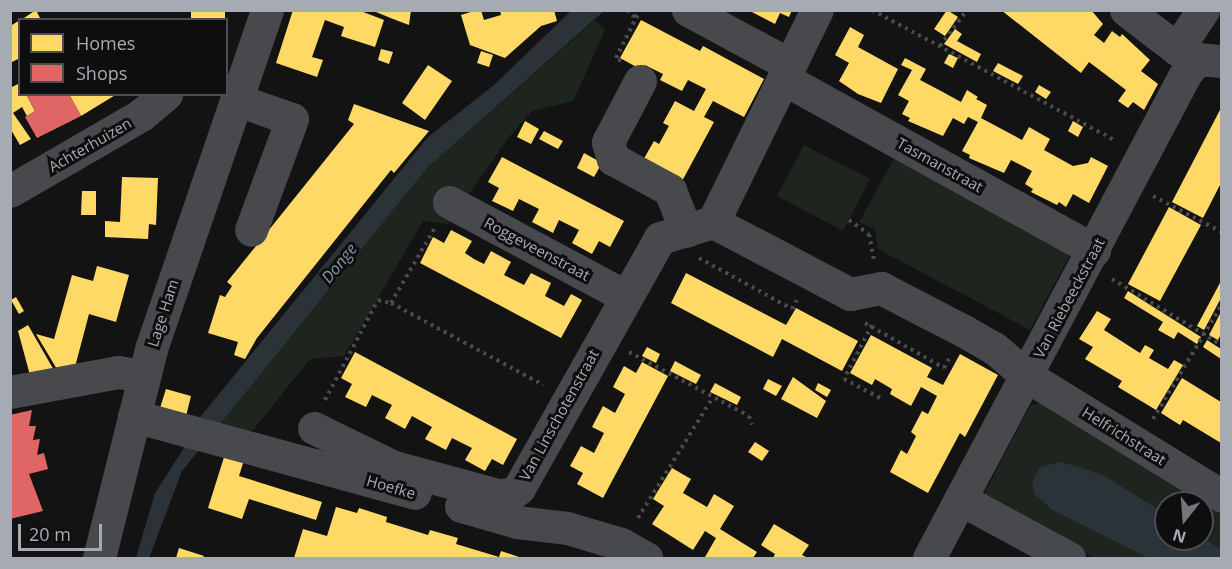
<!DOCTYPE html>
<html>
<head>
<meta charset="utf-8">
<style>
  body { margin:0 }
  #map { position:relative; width:1232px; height:569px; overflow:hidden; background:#131314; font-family:"Open Sans",sans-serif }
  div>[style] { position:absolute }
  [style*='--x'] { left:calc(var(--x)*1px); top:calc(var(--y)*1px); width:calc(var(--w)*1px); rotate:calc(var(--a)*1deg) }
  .green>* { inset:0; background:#1e241e }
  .water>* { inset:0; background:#2c3338 }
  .homes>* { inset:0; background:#ffd966 }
  .shops>* { inset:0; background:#e06666 }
  .path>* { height:4px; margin-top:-2px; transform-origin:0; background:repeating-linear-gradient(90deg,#4a4b4d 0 3px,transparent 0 7.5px) }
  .minor>* { height:33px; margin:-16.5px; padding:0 16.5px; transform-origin:16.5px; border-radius:16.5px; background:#48494d }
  span { translate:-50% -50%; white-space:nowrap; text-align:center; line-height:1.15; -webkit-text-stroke:6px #0e0e0f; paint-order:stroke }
  .street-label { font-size:15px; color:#a6abb3 }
  .water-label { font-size:16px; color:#8099ab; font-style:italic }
  .frame { position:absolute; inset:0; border:12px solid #a6abb3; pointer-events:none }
  .legend { position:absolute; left:18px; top:18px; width:210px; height:78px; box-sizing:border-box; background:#0e0e0f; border:2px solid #4b4d51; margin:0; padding:8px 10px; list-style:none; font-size:18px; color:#a6abb3 }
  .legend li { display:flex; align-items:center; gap:12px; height:30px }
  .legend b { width:30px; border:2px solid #4b4d51 }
  .north { position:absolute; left:1154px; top:491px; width:60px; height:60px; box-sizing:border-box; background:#0e0e0f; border:2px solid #4b4d51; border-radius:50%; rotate:197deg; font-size:16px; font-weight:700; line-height:24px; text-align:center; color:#a6abb3 }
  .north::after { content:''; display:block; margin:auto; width:21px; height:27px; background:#73767b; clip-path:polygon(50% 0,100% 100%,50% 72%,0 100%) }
  .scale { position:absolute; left:18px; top:524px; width:84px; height:27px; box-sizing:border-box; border:3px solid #a6abb3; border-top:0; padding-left:8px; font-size:18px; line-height:21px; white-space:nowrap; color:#a6abb3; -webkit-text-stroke:4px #0e0e0f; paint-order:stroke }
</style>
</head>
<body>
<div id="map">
  <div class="green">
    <i style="clip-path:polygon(595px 20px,605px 30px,573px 101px,532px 111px,509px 137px,448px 224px,423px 221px,344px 356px,310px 359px,246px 439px,214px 430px,427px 168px)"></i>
    <i style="clip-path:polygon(804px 145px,870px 179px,843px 231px,777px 196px)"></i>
    <i style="clip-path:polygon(896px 155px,1073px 249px,1030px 330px,878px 249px,875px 230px,859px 222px)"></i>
    <i style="clip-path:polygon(1038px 403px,1043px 404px,1202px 503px,1166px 503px,1166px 514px,1126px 490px,1033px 486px,1035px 495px,1052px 510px,1148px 558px,1094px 558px,1012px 514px,983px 496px,1030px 406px)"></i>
    <i style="clip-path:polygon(1202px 503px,1221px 515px,1221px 549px,1202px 536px)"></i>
  </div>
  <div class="water">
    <i style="clip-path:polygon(571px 11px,604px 11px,427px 168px,182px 471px,149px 558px,136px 558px,155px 493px,184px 448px,193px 426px,428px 137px,494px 85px)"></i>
    <i style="clip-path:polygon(1062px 462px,1103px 475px,1166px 514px,1166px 539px,1202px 537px,1221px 549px,1221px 558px,1148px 558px,1052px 510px,1035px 495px,1032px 482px,1040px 467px)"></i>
  </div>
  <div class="homes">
    <i style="clip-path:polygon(36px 10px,41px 20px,21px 20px)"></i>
    <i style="clip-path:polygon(191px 10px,225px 10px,225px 20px,191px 20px)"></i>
    <i style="clip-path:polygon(293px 10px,358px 10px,384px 20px,375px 47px,341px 36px,344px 27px,325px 20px,312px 57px,323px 60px,317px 77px,276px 63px)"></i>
    <i style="clip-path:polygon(371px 10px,411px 10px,409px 25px,393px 19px)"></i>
    <i style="clip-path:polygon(477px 10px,481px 10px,484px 20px,501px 15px,500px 10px,554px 10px,557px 21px,541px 26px,505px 58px,470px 45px,461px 15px)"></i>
    <i style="clip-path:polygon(748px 10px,792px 10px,789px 17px,780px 13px,775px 24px)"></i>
    <i style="clip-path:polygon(947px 10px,958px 17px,945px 36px,934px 29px)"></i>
    <i style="clip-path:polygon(1001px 10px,1091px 10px,1103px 24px,1094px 35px,1104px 43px,1112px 31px,1120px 37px,1122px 34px,1150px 60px,1141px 71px,1158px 84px,1144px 110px,1133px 102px,1128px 108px,1118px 101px,1126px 90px,1089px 62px,1081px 73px)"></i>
    <i style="clip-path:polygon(20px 20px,20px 58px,12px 62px,10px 22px,12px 25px)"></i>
    <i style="clip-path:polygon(641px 20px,700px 51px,703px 46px,764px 79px,744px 117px,713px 101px,704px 117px,714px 122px,681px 183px,642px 162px,654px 141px,659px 144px,669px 126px,663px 123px,675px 101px,694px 111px,706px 89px,688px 80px,682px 91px,660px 80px,663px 74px,645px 65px,642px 70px,620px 58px)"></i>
    <i style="clip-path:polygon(850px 27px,864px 35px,858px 47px,898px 69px,881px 103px,858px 94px,839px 81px,849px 63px,835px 55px)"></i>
    <i style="clip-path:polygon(955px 29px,962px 34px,957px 41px,981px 54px,977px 62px,944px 44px)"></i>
    <i style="clip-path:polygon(381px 49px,393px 52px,389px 64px,378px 60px)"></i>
    <i style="clip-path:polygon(481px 51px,493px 55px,489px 67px,477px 63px)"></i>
    <i style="clip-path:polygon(949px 54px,958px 58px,953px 68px,944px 63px)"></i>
    <i style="clip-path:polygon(905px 58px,926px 69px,920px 80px,941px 91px,961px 102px,967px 90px,978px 97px,976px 99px,987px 105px,981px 118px,1022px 140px,1029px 127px,1050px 139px,1044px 150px,1073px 166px,1088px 163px,1091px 157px,1108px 166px,1089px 203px,1073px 194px,1066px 207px,1059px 202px,1057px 205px,1031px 192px,1033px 189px,1025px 184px,1032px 171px,1011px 160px,1004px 173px,969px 158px,970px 155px,962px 151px,978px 122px,968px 117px,964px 124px,953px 118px,943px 136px,908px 121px,910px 118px,902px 114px,909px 101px,898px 95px,912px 70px,901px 65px)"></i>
    <i style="clip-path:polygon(998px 63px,1023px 76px,1018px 84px,993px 71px)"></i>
    <i style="clip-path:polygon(428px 65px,452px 81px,425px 120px,402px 103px)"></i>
    <i style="clip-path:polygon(20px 83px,20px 94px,26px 94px,35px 111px,27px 116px,22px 107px,13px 113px,31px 139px,20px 145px,10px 128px,10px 88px)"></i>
    <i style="clip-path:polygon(1039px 85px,1051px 92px,1046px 99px,1035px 92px)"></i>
    <i style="clip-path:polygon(69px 94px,117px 94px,81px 116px)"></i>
    <i style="clip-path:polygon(354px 104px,429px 131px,394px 173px,391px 170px,257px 338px,245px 359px,234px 355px,238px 342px,208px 333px,220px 295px,225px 297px,232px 286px,227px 282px,354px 124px,348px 120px)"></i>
    <i style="clip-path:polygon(1221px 108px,1221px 183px,1203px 218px,1172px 202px)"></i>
    <i style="clip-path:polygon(525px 121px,539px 129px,531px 144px,517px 137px)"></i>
    <i style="clip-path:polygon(1073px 121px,1083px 127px,1078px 137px,1068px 131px)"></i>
    <i style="clip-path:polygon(544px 131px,563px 141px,558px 149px,539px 139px)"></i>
    <i style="clip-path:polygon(584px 153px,602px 163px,594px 177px,577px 168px)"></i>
    <i style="clip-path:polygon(502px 157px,624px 221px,610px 247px,599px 241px,592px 254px,572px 243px,579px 230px,559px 220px,553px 233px,532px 222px,539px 209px,519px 199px,513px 211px,492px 201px,499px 188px,488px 182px)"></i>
    <i style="clip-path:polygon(122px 177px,158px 178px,156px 225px,149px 224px,148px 239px,105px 237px,105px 221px,120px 222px)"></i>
    <i style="clip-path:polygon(82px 191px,96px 191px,96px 215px,81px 215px)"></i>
    <i style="clip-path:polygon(1169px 207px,1201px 225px,1160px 301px,1128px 284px)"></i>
    <i style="clip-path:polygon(451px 230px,472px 241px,465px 253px,474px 259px,484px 264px,491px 251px,511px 262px,504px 275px,524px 285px,531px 273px,551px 283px,545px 296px,564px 306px,571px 294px,582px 300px,561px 338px,420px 263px,433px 237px,444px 243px)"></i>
    <i style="clip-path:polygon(97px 266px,129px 275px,116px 322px,89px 314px,75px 367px,58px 371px,36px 334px,54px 339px,72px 275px,93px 281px)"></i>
    <i style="clip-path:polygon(686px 273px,786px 325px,796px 308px,858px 341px,842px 371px,782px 339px,773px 357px,671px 303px)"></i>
    <i style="clip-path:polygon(1221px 281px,1221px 298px,1204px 330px,1197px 326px)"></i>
    <i style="clip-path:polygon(1128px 291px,1201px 337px,1197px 344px,1178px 332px,1174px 339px,1158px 330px,1163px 322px,1124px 298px)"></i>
    <i style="clip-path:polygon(16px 297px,24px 311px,19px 314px,11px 300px)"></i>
    <i style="clip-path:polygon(1097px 311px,1111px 319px,1104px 330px,1140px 353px,1145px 345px,1154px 350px,1149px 358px,1168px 369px,1174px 360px,1183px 365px,1156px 410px,1118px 387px,1122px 381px,1085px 359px,1093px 347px,1079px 339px)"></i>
    <i style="clip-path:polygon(1221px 312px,1221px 334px,1218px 340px,1209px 335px)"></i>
    <i style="clip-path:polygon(28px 325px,55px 372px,31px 379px,18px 331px)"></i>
    <i style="clip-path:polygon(871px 335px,932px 368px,927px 377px,943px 385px,960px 354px,998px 375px,965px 437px,960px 433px,928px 493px,890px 472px,901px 450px,907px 454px,916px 436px,911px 432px,922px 411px,928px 414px,937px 396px,921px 387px,911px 406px,890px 394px,892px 389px,875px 379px,872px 385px,850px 373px)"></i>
    <i style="clip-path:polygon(1207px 340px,1221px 349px,1221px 359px,1203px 347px)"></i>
    <i style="clip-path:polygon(647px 347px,660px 354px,656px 363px,642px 356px)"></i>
    <i style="clip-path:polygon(355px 352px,517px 439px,503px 465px,492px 459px,485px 471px,465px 460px,472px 448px,452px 438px,446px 450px,425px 439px,432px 427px,412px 416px,405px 429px,385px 418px,392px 405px,372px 395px,366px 407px,345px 397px,352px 384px,341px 378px)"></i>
    <i style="clip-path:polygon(675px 361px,701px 375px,696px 384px,670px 371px)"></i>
    <i style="clip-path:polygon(642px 362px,668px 376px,603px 498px,577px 484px,583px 473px,570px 466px,581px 446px,594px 453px,604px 433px,592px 427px,603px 406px,615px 413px,625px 394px,613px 387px,624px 366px,636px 373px)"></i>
    <i style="clip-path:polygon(793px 377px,826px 401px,817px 418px,781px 399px)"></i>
    <i style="clip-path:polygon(1182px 378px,1221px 402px,1221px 443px,1183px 420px,1180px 425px,1161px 413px)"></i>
    <i style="clip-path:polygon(768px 379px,782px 386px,776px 396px,763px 389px)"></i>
    <i style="clip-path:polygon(715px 383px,741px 397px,737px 405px,710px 392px)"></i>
    <i style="clip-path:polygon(818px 383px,831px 390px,827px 397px,815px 390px)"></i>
    <i style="clip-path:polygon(166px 389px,191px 396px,186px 416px,160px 408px)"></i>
    <i style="clip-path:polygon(755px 442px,769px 451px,762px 461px,748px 452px)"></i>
    <i style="clip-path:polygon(225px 454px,244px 460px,239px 476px,322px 502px,316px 520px,249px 499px,242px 519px,208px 508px)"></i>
    <i style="clip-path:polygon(672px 468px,691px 479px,683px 493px,707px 507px,714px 494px,734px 506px,720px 529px,757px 552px,753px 558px,708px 558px,705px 557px,716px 538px,705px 531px,693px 550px,652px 524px,664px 506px,653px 499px)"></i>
    <i style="clip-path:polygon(336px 507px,357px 513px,359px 508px,387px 517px,386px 522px,428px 535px,430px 530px,458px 538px,456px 544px,499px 557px,501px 551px,522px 558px,294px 558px,303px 529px,327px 536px)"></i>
    <i style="clip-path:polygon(774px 524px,809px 545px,802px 555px,808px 558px,773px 558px,775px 554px,761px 545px)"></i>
    <i style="clip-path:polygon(179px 548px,204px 556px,203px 558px,176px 558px)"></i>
  </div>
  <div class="shops">
    <i style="clip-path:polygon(26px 94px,69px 94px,81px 116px,37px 138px,25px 117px,35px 111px)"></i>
    <i style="clip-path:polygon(32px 410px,29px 426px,36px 426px,33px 440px,40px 439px,37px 455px,44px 453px,48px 469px,29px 474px,43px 511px,10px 519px,10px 415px)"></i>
  </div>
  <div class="path">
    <i style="--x:627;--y:10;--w:12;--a:42"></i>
    <i style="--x:636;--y:18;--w:9;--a:-63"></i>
    <i style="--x:872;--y:10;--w:277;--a:28.2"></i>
    <i style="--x:940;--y:46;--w:45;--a:-53.1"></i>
    <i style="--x:621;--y:61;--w:6;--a:-149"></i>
    <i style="--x:616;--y:58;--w:45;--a:-63.4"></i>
    <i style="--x:1153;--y:196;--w:78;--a:27.6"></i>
    <i style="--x:849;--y:220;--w:24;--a:35"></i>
    <i style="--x:869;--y:234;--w:25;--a:79"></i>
    <i style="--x:699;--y:258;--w:106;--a:28.7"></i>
    <i style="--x:792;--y:309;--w:10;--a:-61"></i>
    <i style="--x:1112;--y:279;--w:128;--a:31"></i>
    <i style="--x:391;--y:303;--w:173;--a:28.3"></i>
    <i style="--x:865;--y:323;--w:91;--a:29.7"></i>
    <i style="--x:944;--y:368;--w:13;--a:-61"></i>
    <i style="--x:872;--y:325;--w:61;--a:117.4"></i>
    <i style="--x:844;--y:379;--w:41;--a:27.8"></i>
    <i style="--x:629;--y:352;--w:136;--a:28.1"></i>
    <i style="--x:749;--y:416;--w:9;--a:72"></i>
    <i style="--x:325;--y:400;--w:113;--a:-62.1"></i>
    <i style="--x:378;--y:300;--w:13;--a:13"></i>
    <i style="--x:391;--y:303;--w:86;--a:-59.8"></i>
    <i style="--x:1153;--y:419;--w:134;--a:-59"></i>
    <i style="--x:638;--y:518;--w:142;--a:-58.2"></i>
  </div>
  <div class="minor">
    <i style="--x:688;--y:10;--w:116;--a:28.3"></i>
    <i style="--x:1126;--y:10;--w:64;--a:37.4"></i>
    <i style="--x:1198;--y:59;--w:23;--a:-155"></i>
    <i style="--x:1177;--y:49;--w:47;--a:-56.3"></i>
    <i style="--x:786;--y:80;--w:352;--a:28.9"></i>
    <i style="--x:640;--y:81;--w:69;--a:117.7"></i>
    <i style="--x:608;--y:142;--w:18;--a:74"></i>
    <i style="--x:613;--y:159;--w:65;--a:28.5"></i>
    <i style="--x:670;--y:190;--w:44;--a:68.7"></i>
    <i style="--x:237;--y:100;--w:58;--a:19.1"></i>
    <i style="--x:292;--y:119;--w:118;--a:110.3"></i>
    <i style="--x:10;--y:191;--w:151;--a:-30.1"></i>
    <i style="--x:141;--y:115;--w:33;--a:-40"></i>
    <i style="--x:449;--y:202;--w:200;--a:28.1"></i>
    <i style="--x:713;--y:222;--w:155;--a:27.7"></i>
    <i style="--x:850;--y:294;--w:32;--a:-11"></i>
    <i style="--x:881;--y:288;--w:93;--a:27.4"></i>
    <i style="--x:964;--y:331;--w:34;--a:30"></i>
    <i style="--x:994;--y:348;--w:43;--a:40.3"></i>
    <i style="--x:1027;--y:376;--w:229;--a:31.6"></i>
    <i style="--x:10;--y:392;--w:110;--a:-10.5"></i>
    <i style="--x:118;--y:372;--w:26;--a:9"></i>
    <i style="--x:134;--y:416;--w:291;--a:15.3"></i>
    <i style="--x:314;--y:428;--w:89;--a:26"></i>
    <i style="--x:394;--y:467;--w:108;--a:15.1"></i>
    <i style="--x:498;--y:495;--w:13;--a:-4"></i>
    <i style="--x:511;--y:494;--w:10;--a:-37"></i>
    <i style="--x:519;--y:488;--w:287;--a:-60.6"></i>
    <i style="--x:660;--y:238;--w:55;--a:-16.8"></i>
    <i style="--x:713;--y:222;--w:236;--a:-63.9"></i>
    <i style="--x:960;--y:499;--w:124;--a:28.4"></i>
    <i style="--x:461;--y:506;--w:58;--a:15.9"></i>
    <i style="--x:517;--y:522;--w:50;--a:6.8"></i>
    <i style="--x:567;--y:528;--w:56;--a:16.5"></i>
    <i style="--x:621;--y:544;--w:29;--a:29"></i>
    <i style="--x:99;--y:558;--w:215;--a:-76"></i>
    <i style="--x:151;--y:349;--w:358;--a:-71.1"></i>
    <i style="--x:929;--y:558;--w:551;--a:-62.09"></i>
    <i style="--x:1187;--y:71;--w:16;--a:-47"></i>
    <i style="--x:1198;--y:59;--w:24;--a:5"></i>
  </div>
  <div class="street-label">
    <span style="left:90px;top:145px;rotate:-30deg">Achterhuizen</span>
    <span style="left:940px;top:165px;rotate:29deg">Tasmanstraat</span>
    <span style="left:537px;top:249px;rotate:28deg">Roggeveenstraat</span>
    <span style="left:1069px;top:298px;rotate:-62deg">Van Riebeeckstraat</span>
    <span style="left:163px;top:313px;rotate:-72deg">Lage Ham</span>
    <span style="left:559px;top:415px;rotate:-61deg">Van Linschotenstraat</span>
    <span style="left:1124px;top:436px;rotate:32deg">Helfrichstraat</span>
    <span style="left:391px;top:487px;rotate:16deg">Hoefke</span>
  </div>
  <div class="water-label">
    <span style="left:339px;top:263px;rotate:-51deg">Donge</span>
  </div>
  <div class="frame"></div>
  <ul class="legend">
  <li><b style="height:16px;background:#ffd966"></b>Homes</li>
  <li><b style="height:16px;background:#e06666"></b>Shops</li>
  </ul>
  <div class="north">N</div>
  <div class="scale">20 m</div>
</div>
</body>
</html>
